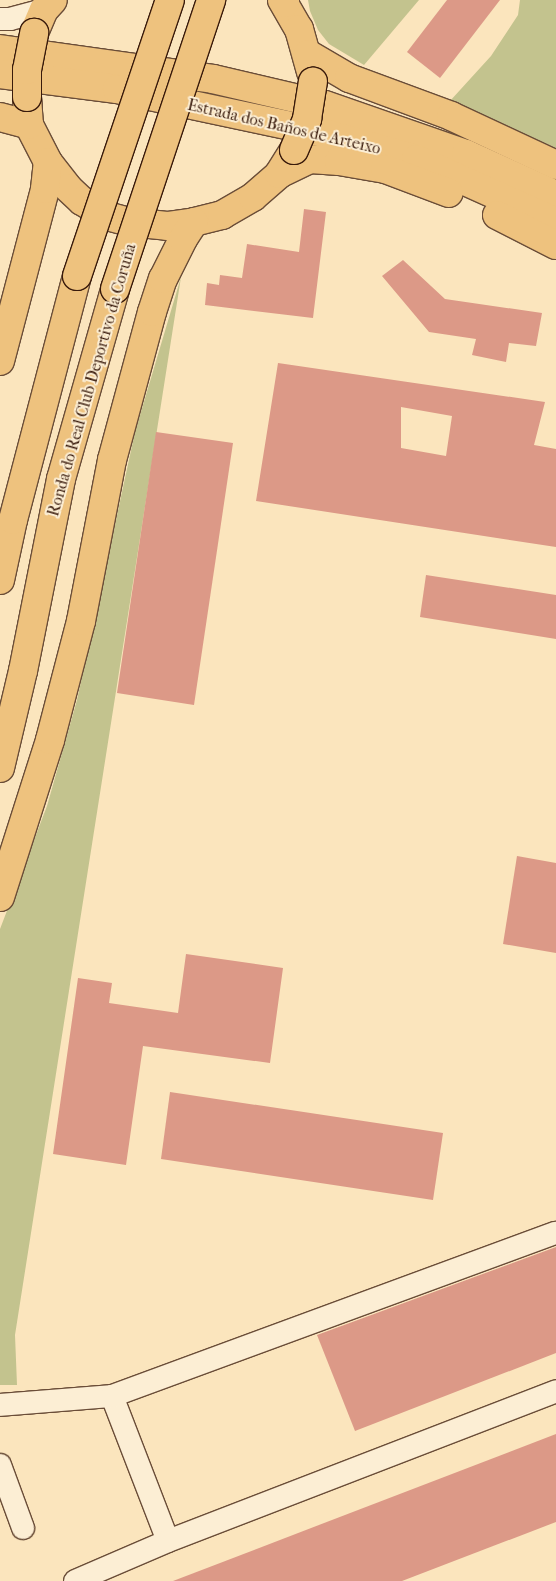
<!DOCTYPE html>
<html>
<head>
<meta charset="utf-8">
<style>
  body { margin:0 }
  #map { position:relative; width:556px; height:1581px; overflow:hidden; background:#fbe5bd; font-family:"IM FELL French Canon",serif }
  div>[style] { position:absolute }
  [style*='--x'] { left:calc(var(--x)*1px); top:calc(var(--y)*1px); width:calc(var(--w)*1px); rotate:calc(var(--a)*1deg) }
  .green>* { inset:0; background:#c3c38e }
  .building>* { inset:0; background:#dc9987 }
  .roads { filter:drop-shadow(1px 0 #6a4d38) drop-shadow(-1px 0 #6a4d38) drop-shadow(0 1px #6a4d38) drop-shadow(0 -1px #6a4d38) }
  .minor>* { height:22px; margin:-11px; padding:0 11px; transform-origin:11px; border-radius:11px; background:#fceed4 }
  .major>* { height:28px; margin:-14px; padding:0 14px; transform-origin:14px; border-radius:14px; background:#eec27e }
  .highway>* { height:28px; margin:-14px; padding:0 14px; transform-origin:14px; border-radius:14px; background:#eec27e }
  .bridges { filter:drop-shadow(1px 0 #391a0b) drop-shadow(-1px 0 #391a0b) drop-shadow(0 1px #391a0b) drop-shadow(0 -1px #391a0b) }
  .major-bridge>* { height:28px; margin:-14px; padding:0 14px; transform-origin:14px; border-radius:14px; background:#eec27e }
  .highway-bridge>* { height:28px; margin:-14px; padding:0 14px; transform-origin:14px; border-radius:14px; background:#eec27e }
  span { translate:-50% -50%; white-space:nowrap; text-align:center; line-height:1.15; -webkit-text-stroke:4px #fceed4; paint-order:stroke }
  .street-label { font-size:16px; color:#391a0b }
</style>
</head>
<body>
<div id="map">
  <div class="green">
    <i style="clip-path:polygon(308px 0,419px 0,364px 65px,329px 44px,318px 30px,310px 11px)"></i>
    <i style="clip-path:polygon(520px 0,556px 0,556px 148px,450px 101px,491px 56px,518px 15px)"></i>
    <i style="clip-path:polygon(181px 277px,15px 1335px,17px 1385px,0 1385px,0 929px,47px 806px,77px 700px,135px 432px)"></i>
  </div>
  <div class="building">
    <i style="clip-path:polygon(447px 0,500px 0,440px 78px,407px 52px)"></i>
    <i style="clip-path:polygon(304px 209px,326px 212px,313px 318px,205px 305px,207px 283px,219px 285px,220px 275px,242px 278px,247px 244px,299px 252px)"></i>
    <i style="clip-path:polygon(403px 260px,445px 299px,542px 313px,536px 346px,509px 343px,506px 362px,472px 355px,476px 339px,429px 332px,382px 276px)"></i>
    <i style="clip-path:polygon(evenodd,278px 363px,545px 402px,534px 445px,556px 449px,556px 547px,256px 501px,278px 363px,401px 407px,452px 416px,446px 456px,401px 448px,401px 407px)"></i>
    <i style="clip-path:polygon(156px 432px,233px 443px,194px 705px,117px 693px)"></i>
    <i style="clip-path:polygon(426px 575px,556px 595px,556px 639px,420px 617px)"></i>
    <i style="clip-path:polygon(517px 856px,556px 863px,556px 953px,503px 944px)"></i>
    <i style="clip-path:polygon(186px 954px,283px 968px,270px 1063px,143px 1046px,126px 1165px,53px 1154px,78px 978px,112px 983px,109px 1003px,178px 1013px)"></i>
    <i style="clip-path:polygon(170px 1092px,443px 1133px,433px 1200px,161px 1159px)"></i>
    <i style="clip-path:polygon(556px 1247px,556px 1353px,355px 1431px,317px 1335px)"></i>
    <i style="clip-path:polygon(556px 1434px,556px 1522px,402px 1581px,173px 1581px)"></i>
  </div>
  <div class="roads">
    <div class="minor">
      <i style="--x:0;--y:19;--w:10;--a:0"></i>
      <i style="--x:10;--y:19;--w:35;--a:-15"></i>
      <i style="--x:112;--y:1396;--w:155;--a:68.9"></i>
      <i style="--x:0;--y:1405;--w:112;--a:-4.6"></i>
      <i style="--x:112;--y:1396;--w:473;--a:-20.2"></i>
      <i style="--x:0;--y:1465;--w:67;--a:69.9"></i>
      <i style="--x:75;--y:1581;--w:101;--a:-23.3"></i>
      <i style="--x:168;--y:1541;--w:416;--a:-21.1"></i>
    </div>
    <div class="major">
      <i style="--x:282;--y:0;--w:34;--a:60"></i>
      <i style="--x:299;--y:29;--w:45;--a:74.4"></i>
      <i style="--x:34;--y:33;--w:25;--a:-67"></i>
      <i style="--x:44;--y:10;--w:13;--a:-48"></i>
      <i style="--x:0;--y:49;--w:215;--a:8"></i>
      <i style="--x:213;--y:79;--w:115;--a:13.1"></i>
      <i style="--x:325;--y:105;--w:149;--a:19.2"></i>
      <i style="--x:466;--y:154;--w:99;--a:24.5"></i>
      <i style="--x:308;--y:54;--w:48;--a:30.3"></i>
      <i style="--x:349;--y:78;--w:109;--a:20.4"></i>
      <i style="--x:451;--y:116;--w:116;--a:25"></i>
      <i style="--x:0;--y:74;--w:118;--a:7.3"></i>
      <i style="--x:117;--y:89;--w:208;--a:12"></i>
      <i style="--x:320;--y:132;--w:100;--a:15.7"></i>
      <i style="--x:416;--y:159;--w:154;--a:24.2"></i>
      <i style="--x:27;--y:97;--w:28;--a:86"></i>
      <i style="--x:29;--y:125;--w:42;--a:62.8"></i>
      <i style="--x:48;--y:162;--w:33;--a:52"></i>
      <i style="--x:68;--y:188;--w:19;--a:43"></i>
      <i style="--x:82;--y:201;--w:29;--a:31"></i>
      <i style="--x:107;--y:216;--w:24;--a:15"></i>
      <i style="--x:130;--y:222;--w:37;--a:6"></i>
      <i style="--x:167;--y:226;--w:27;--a:-8"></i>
      <i style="--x:194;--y:222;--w:29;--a:-14"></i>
      <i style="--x:222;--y:215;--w:36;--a:-30"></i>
      <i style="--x:253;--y:197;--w:35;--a:-41"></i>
      <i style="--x:279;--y:174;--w:28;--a:-58"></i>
      <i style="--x:0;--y:117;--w:30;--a:15"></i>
      <i style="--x:279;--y:174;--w:34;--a:-26"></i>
      <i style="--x:310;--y:159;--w:29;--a:4"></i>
      <i style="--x:339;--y:161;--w:47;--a:9.9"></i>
      <i style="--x:385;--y:169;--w:68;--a:20.6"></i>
      <i style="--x:497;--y:215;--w:66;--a:27"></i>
    </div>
    <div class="highway">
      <i style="--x:285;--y:3;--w:3;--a:-90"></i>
      <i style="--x:0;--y:361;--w:178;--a:-75.3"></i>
      <i style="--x:45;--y:189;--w:27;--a:-84"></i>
      <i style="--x:0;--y:580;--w:61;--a:-77.8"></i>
      <i style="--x:13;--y:520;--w:252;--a:-75.3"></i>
      <i style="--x:0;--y:768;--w:100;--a:-76.7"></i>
      <i style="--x:23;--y:671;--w:196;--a:-78.8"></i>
      <i style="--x:61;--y:479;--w:198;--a:-74.1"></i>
      <i style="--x:0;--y:897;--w:165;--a:-72.3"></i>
      <i style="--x:50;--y:740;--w:123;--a:-75.4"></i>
      <i style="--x:81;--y:621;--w:164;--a:-79.1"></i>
      <i style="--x:112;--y:460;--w:153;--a:-74.9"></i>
      <i style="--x:152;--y:312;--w:35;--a:-72"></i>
      <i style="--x:163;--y:279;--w:45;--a:-63.4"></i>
      <i style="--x:183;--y:239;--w:20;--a:-57"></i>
    </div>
  </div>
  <div class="bridges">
    <div class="major-bridge">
      <i style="--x:27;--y:97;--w:27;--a:-90"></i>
      <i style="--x:27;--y:70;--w:38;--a:-79"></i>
      <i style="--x:294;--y:150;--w:34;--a:-67"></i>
      <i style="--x:307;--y:119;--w:38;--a:-81"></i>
    </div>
    <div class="highway-bridge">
      <i style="--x:77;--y:276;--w:291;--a:-71.4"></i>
      <i style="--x:115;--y:289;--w:305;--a:-71.6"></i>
    </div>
  </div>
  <div class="street-label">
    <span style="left:284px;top:127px;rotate:13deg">Estrada dos Baños de Arteixo</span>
    <span style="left:92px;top:380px;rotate:-74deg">Ronda do Real Club Deportivo da Coruña</span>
  </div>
</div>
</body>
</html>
